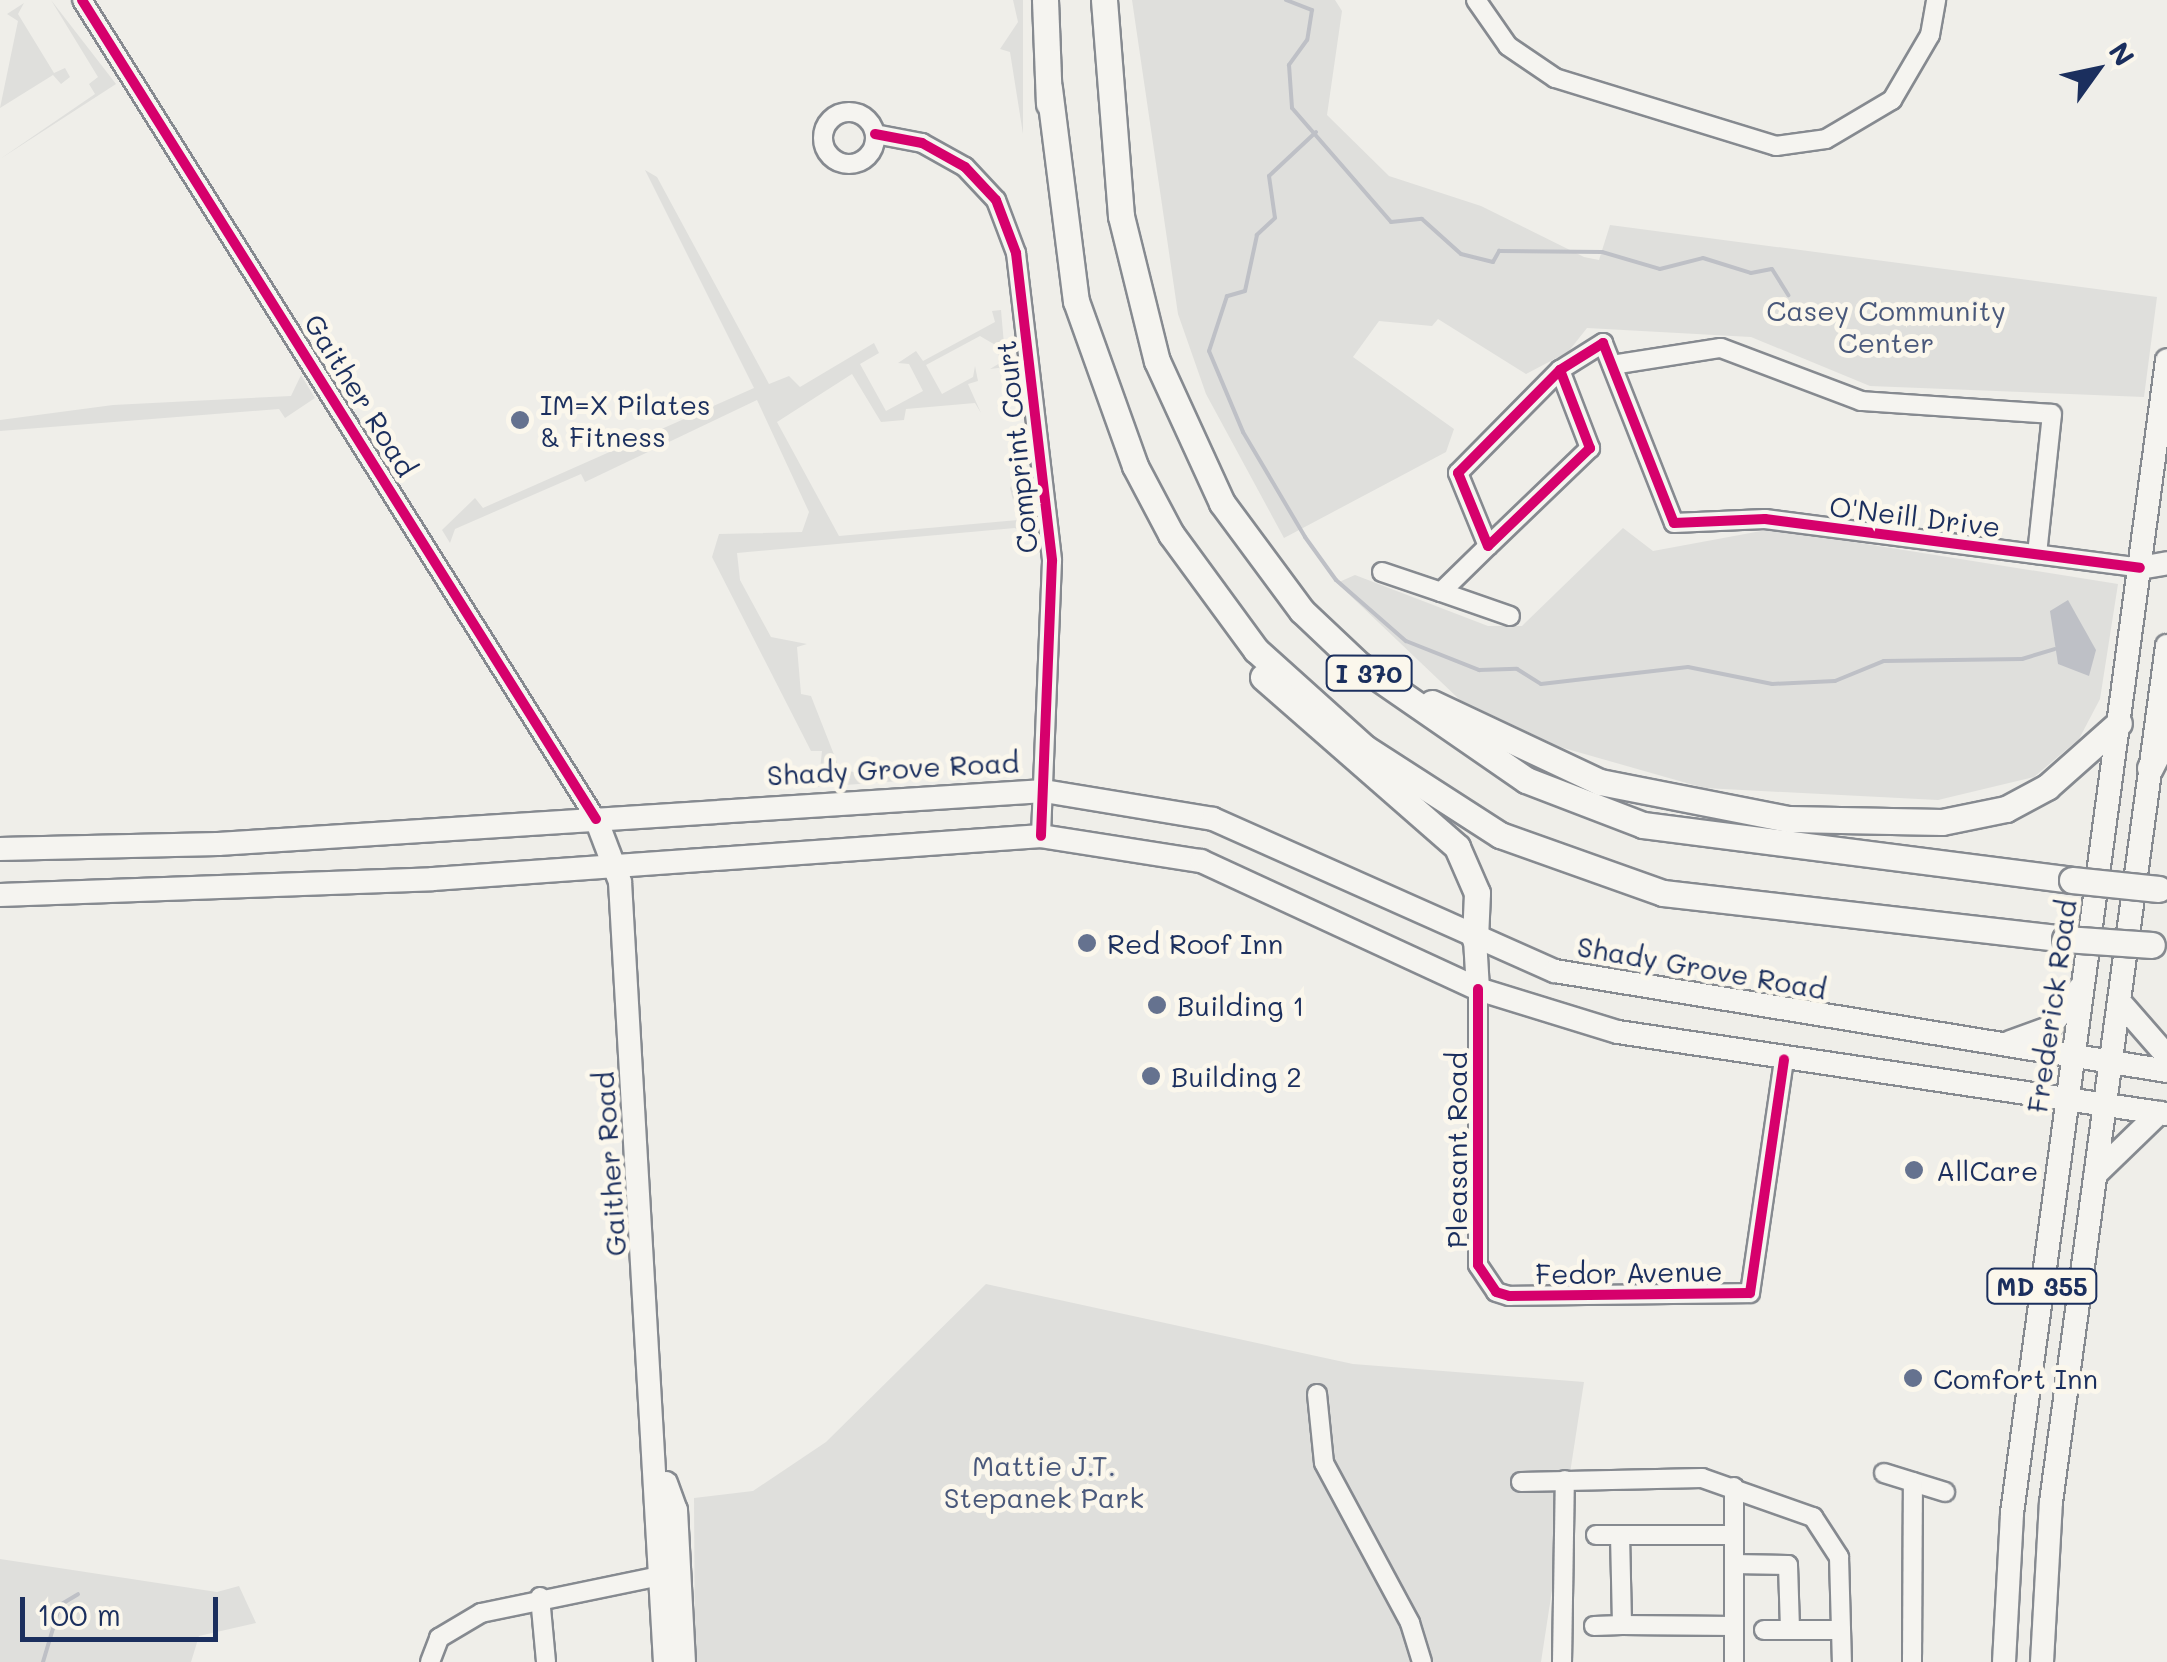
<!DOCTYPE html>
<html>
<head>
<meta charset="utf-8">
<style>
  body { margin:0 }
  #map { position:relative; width:2167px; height:1662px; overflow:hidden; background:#efeee9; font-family:Mali,sans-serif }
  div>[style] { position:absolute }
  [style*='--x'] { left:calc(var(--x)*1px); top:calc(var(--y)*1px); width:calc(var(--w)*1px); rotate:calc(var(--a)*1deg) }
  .green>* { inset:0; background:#dfdfdc }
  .water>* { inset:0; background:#bec0c6 }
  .stream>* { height:4px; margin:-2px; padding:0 2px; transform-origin:2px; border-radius:2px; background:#bec0c6 }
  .roads { filter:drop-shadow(2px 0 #868a90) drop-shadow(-2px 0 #868a90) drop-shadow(0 2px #868a90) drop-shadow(0 -2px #868a90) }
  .minor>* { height:18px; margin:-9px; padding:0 9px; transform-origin:9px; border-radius:9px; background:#f5f4f0 }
  .minor>.ring { margin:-9px; padding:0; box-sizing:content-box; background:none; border:18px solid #f5f4f0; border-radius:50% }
  .major>* { height:22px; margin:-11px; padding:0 11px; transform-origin:11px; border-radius:11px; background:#f5f4f0 }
  .highway>* { height:25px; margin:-12.5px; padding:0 12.5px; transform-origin:12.5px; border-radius:12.5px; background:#f5f4f0 }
  .bridges { filter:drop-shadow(2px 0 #868a90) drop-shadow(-2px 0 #868a90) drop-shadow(0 2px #868a90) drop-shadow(0 -2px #868a90) }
  .highway-bridge>* { height:25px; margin:-12.5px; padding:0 12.5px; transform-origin:12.5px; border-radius:12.5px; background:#f5f4f0 }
  .cycleway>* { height:10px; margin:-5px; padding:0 5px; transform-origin:5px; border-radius:5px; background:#d6006c }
  .dots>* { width:28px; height:28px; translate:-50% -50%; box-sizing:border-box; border:5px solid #fbf7ec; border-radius:50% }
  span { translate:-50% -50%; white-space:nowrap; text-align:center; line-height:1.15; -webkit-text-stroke:10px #fbf7ec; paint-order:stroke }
  .shield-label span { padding:2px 8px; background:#fbf7ec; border:2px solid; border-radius:8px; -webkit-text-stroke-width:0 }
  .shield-label { font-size:25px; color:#1b2f5e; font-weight:700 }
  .park-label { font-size:28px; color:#49587b }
  .street-label { font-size:28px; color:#1b2f5e }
  .poi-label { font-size:28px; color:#1b2f5e }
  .left { translate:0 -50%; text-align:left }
  .north { position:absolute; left:2047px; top:20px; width:100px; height:100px; -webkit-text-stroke:8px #fbf7ec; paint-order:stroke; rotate:57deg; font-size:28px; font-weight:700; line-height:40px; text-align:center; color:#1b2f5e }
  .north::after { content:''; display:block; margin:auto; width:35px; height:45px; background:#1b2f5e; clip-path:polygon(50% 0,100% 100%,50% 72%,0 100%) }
  .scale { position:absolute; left:20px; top:1597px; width:198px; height:45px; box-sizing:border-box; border:5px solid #1b2f5e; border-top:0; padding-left:12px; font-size:30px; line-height:35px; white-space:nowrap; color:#1b2f5e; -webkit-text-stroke:8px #fbf7ec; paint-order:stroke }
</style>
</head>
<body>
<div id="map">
  <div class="green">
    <i style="clip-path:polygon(51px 0,116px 84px,0 159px,95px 94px,89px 84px,98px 77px)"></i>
    <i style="clip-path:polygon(1013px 0,1023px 0,1023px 134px,1010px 52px,1000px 49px,1018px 22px)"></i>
    <i style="clip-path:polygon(1132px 0,1335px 0,1342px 11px,1327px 115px,1389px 176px,1481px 206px,1584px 257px,1599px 260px,1610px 225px,2157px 297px,2144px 397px,1870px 386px,1751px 337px,1587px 328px,1568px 352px,1526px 374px,1438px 319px,1432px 326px,1379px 321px,1353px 357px,1454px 429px,1446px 452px,1284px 538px,1206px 394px,1178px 314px)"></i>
    <i style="clip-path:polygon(24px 3px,18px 14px,54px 73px,65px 68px,70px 77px,61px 84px,53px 75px,0 108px,18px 21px,7px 14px)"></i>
    <i style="clip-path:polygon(645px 170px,657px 177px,769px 384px,789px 376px,800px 387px,874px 343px,879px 353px,860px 364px,886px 411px,923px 391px,909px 364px,898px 363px,916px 351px,923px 361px,995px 322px,992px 311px,1001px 310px,1006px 367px,990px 369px,1000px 363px,997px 346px,980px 336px,926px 365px,942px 394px,973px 377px,975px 366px,978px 381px,968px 384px,981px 413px,975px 403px,906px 409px,904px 420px,881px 422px,852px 374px,777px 422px,839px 536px,1018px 520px,1010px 488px,1019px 476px,1027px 538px,1015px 528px,737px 553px,740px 580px,771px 637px,807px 644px,797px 647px,801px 694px,811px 696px,840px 770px,913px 780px,818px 787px,822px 751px,811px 751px,712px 557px,719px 534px,802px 532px,809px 512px,757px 400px,585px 482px,581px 474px,455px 529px,450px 543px,442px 530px,475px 498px,483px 508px,754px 388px)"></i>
    <i style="clip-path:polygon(301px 375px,315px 398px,285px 418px,279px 409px,0 431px,0 420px,113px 405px,291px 396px)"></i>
    <i style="clip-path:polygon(1623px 528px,1653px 551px,1772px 529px,2118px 584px,2100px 699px,2079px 739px,2034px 777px,1938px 800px,1704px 788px,1560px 747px,1460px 700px,1337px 583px,1355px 575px,1488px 626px,1522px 626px)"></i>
    <i style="clip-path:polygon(986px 1284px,1353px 1364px,1584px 1382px,1541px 1662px,695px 1662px,694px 1498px,753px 1491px,826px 1442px)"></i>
    <i style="clip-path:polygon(0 1559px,217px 1592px,239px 1586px,256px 1623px,199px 1636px,191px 1662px,0 1662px)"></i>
  </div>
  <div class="water">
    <i style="clip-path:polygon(2068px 600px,2096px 650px,2089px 676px,2058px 664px,2050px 611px)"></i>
  </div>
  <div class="stream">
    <i style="--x:1286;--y:0;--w:28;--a:21"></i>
    <i style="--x:1312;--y:10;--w:30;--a:99"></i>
    <i style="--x:1307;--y:40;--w:31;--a:126"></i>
    <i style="--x:1289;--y:65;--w:43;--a:86"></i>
    <i style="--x:1292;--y:108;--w:151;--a:49"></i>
    <i style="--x:1391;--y:222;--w:31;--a:-6"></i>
    <i style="--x:1422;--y:219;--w:52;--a:41.9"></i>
    <i style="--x:1461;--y:254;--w:33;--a:14"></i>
    <i style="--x:1493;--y:262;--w:13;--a:-61"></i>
    <i style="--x:1499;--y:251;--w:103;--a:0.6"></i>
    <i style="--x:1602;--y:252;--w:60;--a:16.3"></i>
    <i style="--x:1660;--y:269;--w:44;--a:-14.3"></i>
    <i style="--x:1703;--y:258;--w:50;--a:17.4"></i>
    <i style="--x:1751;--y:273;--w:21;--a:-11"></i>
    <i style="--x:1772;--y:269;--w:31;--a:58"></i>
    <i style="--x:1316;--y:132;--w:64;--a:136.9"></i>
    <i style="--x:1269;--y:176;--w:42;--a:81.9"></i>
    <i style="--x:1275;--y:218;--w:25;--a:137"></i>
    <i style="--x:1257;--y:235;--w:57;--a:102.1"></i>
    <i style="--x:1245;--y:291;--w:19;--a:164"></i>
    <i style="--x:1227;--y:296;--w:58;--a:108.1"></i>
    <i style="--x:1209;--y:351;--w:88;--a:67.2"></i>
    <i style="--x:1243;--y:432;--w:122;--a:59.4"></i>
    <i style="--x:1305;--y:537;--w:53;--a:54.2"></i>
    <i style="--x:1336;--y:580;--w:93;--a:41.1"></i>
    <i style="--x:1406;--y:641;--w:79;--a:21.7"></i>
    <i style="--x:1479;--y:670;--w:38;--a:-2"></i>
    <i style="--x:1517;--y:669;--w:28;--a:32"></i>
    <i style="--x:1541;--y:684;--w:148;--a:-6.6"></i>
    <i style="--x:1688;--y:667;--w:86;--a:11.4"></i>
    <i style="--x:1772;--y:684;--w:63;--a:-2.7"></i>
    <i style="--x:1835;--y:681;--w:53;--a:-22.2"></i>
    <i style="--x:1884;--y:661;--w:138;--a:-0.8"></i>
    <i style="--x:2022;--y:659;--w:34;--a:-17"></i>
    <i style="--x:43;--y:1662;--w:59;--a:-73.4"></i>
    <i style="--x:60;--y:1605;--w:21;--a:-31"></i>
  </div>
  <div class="roads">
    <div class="minor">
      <i style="--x:82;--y:0;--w:967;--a:57.89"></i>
      <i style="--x:1476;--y:0;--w:56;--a:55.2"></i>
      <i style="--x:1508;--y:46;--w:57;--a:34.2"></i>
      <i style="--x:1555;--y:78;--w:231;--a:17.1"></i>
      <i style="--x:1776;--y:146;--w:50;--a:-8"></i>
      <i style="--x:1826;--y:139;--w:77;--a:-30.6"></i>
      <i style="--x:1892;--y:100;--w:75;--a:-59.7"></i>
      <i style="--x:1930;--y:35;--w:36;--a:-80"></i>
      <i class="ring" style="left:823px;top:112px;width:34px;height:34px"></i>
      <i style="--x:875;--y:134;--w:48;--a:10.8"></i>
      <i style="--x:922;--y:143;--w:49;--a:29.2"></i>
      <i style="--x:965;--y:167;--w:45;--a:46.8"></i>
      <i style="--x:996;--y:200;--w:57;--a:69.3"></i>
      <i style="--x:1016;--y:253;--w:310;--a:83.3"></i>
      <i style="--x:1052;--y:561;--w:275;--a:92.3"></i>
      <i style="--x:1612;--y:365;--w:110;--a:-8.9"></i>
      <i style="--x:1721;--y:348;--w:150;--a:20.7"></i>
      <i style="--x:1861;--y:401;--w:191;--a:3.9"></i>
      <i style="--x:2052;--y:414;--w:141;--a:96.1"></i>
      <i style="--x:1560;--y:370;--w:84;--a:69"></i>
      <i style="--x:1590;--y:448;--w:141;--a:136.1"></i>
      <i style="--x:1488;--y:546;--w:79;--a:-112.3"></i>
      <i style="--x:1458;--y:473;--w:145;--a:-45.3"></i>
      <i style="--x:1560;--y:370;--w:51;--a:-32.1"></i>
      <i style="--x:1603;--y:343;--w:193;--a:68.5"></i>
      <i style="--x:1674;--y:523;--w:91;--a:-2.5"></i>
      <i style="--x:1765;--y:519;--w:378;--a:7.4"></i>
      <i style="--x:1382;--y:572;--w:62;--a:18.7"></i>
      <i style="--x:1441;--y:592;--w:66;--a:-44.4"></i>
      <i style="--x:1441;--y:592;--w:73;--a:19.2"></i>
      <i style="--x:1478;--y:989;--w:276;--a:90"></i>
      <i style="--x:1478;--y:1265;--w:32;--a:56"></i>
      <i style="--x:1496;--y:1292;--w:14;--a:17"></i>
      <i style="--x:1509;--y:1296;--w:241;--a:-0.7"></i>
      <i style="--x:1750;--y:1293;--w:236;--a:-81.7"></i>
      <i style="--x:1317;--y:1394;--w:69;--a:84.2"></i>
      <i style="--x:1324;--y:1463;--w:182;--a:61.7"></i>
      <i style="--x:1410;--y:1623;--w:41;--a:72.9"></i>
      <i style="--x:1884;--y:1473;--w:64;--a:17.3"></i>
      <i style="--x:1521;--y:1482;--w:181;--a:-1.3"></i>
      <i style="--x:1702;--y:1478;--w:118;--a:19.4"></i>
      <i style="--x:1813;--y:1517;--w:48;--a:57"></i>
      <i style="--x:1839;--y:1557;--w:105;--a:88.4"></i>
      <i style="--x:1596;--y:1535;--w:138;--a:0"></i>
      <i style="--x:1620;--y:1535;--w:90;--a:88.7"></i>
      <i style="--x:1622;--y:1625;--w:112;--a:0.5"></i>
      <i style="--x:1734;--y:1564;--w:54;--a:1.1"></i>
      <i style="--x:1788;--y:1565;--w:65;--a:88.2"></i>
      <i style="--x:540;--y:1597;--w:65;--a:84.7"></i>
      <i style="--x:1594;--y:1626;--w:28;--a:-2"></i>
      <i style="--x:1764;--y:1630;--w:77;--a:0"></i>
      <i style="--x:430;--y:1662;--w:26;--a:-69"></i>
      <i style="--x:439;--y:1638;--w:49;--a:-30.8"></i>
      <i style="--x:481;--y:1613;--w:187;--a:-11.7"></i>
      <i style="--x:1562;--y:1662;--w:182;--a:-89.1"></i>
      <i style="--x:1734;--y:1662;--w:175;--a:-90"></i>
      <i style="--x:1912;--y:1662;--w:180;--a:-89.7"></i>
    </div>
    <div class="major">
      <i style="--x:2140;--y:568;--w:27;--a:-10"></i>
      <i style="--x:596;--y:819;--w:67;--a:69.1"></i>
      <i style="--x:620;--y:882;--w:781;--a:86.7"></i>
      <i style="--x:0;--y:849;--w:218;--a:-1.3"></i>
      <i style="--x:218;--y:844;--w:828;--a:-3.67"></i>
      <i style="--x:1044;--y:791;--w:171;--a:9.4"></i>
      <i style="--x:1213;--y:819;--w:374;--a:24"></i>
      <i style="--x:1555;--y:971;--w:620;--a:9.28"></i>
      <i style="--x:0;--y:895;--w:433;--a:-2.1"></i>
      <i style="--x:433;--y:879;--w:610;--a:-4.05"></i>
      <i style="--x:1041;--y:836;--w:162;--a:8.9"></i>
      <i style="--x:1201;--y:861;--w:305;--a:24.8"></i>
      <i style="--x:1478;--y:989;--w:146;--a:17.1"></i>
      <i style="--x:1618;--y:1032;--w:555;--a:8.5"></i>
      <i style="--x:1475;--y:939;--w:50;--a:86.6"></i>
      <i style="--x:2119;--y:1001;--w:73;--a:48.9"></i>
      <i style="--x:2010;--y:1042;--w:41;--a:-19.7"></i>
      <i style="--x:2049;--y:1028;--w:51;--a:-52.2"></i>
      <i style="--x:2096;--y:1174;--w:88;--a:-44.1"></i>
      <i style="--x:666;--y:1483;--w:29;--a:70"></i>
      <i style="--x:676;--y:1510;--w:152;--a:87"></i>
      <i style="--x:2004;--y:1662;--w:149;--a:-86.9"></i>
      <i style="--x:2012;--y:1513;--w:1163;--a:-82.34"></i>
      <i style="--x:2042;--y:1662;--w:160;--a:-86.8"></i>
      <i style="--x:2051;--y:1502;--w:864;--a:-82.28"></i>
    </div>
    <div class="highway">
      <i style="--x:1045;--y:0;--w:104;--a:87.8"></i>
      <i style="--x:1104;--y:0;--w:217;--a:85.5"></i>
      <i style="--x:1121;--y:216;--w:149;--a:76.1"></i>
      <i style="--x:1157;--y:361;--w:156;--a:65.4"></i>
      <i style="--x:1222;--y:503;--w:134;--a:53.5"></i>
      <i style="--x:1302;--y:611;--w:77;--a:43.4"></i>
      <i style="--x:1358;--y:664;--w:204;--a:34.6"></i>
      <i style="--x:1526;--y:780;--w:125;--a:21"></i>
      <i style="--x:1643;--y:825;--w:433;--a:7.3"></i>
      <i style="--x:1049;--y:88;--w:215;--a:82.8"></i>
      <i style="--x:1076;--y:301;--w:175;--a:70.3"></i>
      <i style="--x:1135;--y:466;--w:77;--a:62.1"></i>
      <i style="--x:1171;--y:534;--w:144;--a:53.8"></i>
      <i style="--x:1256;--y:650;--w:147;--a:42"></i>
      <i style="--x:1365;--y:748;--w:161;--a:32.8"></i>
      <i style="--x:1500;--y:835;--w:173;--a:19.6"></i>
      <i style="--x:1663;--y:893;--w:405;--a:6.5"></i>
      <i style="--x:1263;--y:677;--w:258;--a:41.2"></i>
      <i style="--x:1457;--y:847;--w:50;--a:66.5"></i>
      <i style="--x:1477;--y:893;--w:46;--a:92.5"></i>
      <i style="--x:1432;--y:703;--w:186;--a:25.2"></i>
      <i style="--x:1600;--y:782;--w:193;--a:11.1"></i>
      <i style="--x:1789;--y:819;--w:153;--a:1.1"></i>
      <i style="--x:1942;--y:822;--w:65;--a:-11.5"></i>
      <i style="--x:2006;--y:809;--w:47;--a:-28.2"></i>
      <i style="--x:2047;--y:787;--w:96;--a:-41.6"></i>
      <i style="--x:2150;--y:768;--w:37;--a:-63"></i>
    </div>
  </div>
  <div class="bridges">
    <div class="highway-bridge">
      <i style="--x:2072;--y:880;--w:87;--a:5.9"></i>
      <i style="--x:2065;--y:939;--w:87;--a:3.9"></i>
    </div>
  </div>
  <div class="cycleway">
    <i style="--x:82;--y:0;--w:967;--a:57.89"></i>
    <i style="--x:875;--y:134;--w:48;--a:10.8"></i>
    <i style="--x:922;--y:143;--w:49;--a:29.2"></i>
    <i style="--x:965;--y:167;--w:45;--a:46.8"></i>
    <i style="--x:996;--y:200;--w:57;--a:69.3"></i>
    <i style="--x:1016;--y:253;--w:310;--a:83.3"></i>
    <i style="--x:1052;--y:561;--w:275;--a:92.3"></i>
    <i style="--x:1560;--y:370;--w:84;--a:69"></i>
    <i style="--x:1590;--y:448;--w:141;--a:136.1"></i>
    <i style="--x:1488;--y:546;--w:79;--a:-112.3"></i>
    <i style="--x:1458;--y:473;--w:145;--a:-45.3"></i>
    <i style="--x:1560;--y:370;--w:51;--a:-32.1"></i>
    <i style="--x:1603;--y:343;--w:193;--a:68.5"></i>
    <i style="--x:1674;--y:523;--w:91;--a:-2.5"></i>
    <i style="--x:1765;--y:519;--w:378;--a:7.4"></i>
    <i style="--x:1478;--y:989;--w:276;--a:90"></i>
    <i style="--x:1478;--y:1265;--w:32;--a:56"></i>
    <i style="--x:1496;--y:1292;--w:14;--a:17"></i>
    <i style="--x:1509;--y:1296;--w:241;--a:-0.7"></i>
    <i style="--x:1750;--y:1293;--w:236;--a:-81.7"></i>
  </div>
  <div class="dots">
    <i style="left:520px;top:420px;background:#65728f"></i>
    <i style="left:1087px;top:943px;background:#65728f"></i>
    <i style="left:1157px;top:1005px;background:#65728f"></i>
    <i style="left:1151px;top:1076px;background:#65728f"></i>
    <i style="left:1914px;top:1170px;background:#65728f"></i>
    <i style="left:1913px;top:1378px;background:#65728f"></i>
  </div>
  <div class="shield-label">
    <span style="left:1369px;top:673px">I 370</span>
    <span style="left:2042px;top:1286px">MD 355</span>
  </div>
  <div class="park-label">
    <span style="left:1886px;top:326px">Casey Community<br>Center</span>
    <span style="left:1044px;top:1481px">Mattie J.T.<br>Stepanek Park</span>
  </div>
  <div class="street-label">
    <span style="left:361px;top:395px;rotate:58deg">Gaither Road</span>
    <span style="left:1016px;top:447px;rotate:-96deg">Comprint Court</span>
    <span style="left:1915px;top:516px;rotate:7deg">O'Neill Drive</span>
    <span style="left:893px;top:768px;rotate:-3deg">Shady Grove Road</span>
    <span style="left:1702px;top:967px;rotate:10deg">Shady Grove Road</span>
    <span style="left:2051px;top:1006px;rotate:-82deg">Frederick Road</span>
    <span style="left:1456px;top:1150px;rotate:-90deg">Pleasant Road</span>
    <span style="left:609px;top:1164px;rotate:-94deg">Gaither Road</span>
    <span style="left:1629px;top:1272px;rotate:-1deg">Fedor Avenue</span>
  </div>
  <div class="poi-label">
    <span class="left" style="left:540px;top:420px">IM=X Pilates<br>&amp; Fitness</span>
    <span class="left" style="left:1107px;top:943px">Red Roof Inn</span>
    <span class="left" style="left:1177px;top:1005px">Building 1</span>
    <span class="left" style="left:1171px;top:1076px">Building 2</span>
    <span class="left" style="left:1936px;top:1170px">AllCare</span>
    <span class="left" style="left:1933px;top:1378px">Comfort Inn</span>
  </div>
  <div class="north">N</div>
  <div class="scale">100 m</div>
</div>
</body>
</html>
